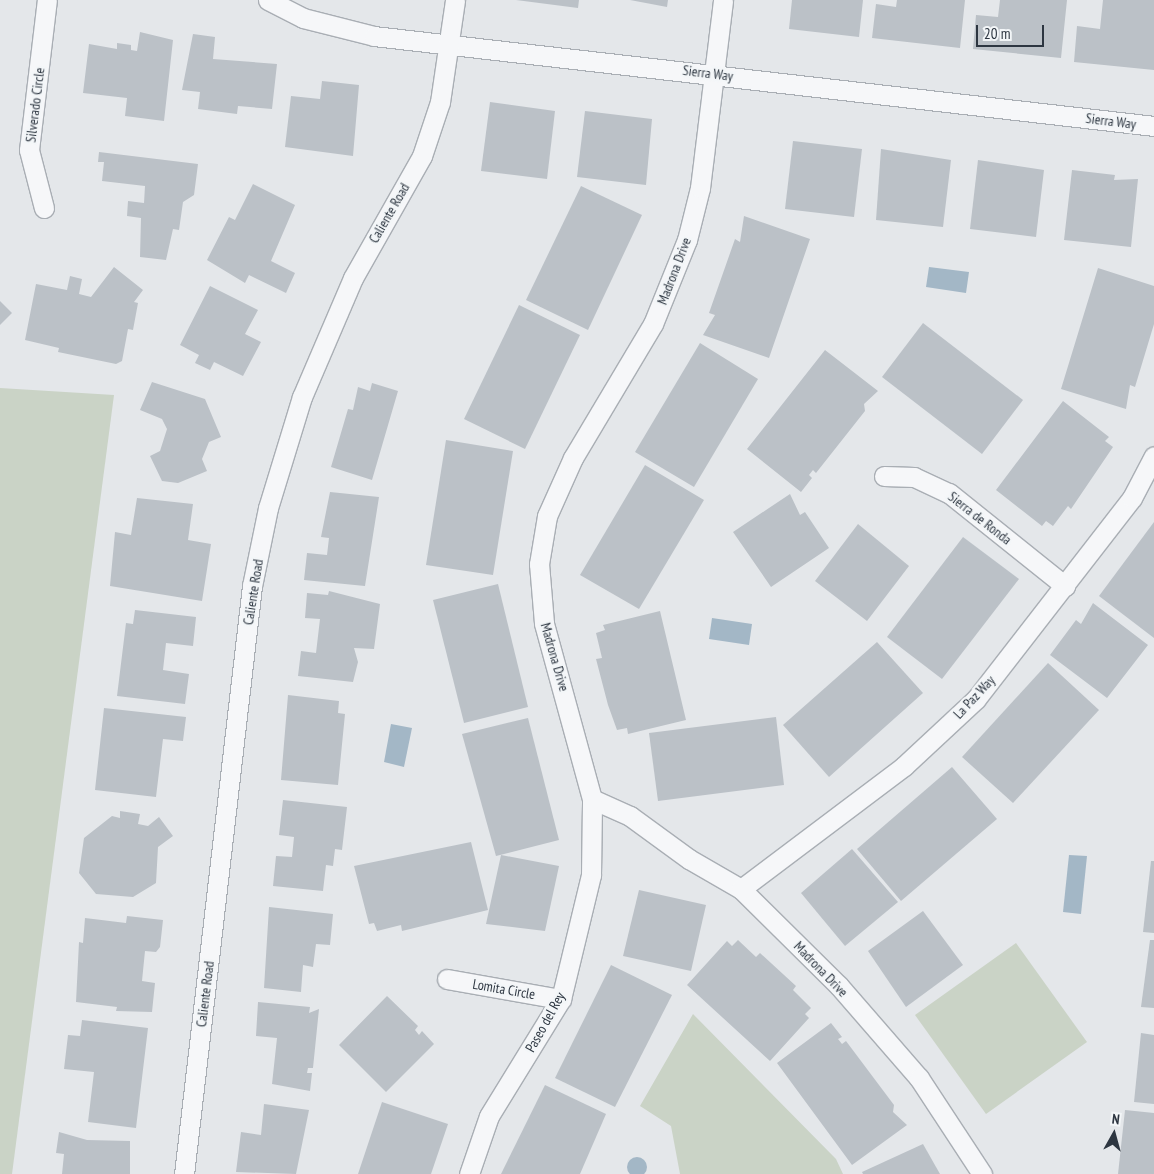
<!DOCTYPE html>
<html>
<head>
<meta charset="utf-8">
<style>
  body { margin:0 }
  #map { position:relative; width:1154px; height:1174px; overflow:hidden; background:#e4e7ea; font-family:"PT Sans Narrow",sans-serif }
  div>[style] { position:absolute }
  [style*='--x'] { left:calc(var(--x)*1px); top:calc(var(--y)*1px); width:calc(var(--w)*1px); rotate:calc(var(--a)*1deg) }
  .green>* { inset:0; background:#cad3c6 }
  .water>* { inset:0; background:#a3b7c6 }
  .round { border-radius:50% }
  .building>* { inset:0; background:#bbc1c7 }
  .roads { filter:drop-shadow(1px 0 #a9aeb4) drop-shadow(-1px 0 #a9aeb4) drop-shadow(0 1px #a9aeb4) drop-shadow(0 -1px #a9aeb4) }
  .minor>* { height:19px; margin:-9.5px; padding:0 9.5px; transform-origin:9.5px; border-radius:9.5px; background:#f6f7f9 }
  span { translate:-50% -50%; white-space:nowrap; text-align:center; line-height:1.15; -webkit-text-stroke:4.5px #f3f6f8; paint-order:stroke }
  .street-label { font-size:14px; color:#2d3641 }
  .north { position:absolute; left:1089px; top:1109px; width:50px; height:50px; -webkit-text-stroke:4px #f3f6f8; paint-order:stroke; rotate:7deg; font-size:14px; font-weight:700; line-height:20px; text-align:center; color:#2d3641 }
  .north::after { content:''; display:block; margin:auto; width:18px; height:22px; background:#2d3641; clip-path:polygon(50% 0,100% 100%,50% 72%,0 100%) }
  .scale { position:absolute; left:976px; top:25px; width:68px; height:22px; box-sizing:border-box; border:2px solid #2d3641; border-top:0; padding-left:6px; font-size:15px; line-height:18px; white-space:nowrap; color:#2d3641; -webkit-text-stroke:4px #f3f6f8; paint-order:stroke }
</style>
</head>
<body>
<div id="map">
  <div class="green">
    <i style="clip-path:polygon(0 388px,114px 395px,12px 1174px,0 1174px)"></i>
    <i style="clip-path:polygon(1016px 943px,1087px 1042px,986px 1114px,915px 1015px)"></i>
    <i style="clip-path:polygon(693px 1014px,836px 1159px,843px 1174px,680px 1174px,671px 1126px,640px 1106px)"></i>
  </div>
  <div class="water">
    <i style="clip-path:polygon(929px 267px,969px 272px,966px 293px,926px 287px)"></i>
    <i style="clip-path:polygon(712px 618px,752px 624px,749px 645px,709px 639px)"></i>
    <i style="clip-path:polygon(391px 724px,412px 728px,404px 767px,384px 762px)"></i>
    <i style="clip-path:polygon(1069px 855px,1087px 856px,1081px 914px,1063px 912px)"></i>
    <i class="round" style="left:627px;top:1157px;width:20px;height:20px"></i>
  </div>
  <div class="building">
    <i style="clip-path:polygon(516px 0,579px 0,578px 8px)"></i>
    <i style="clip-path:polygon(630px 0,668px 0,667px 7px)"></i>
    <i style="clip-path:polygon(792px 0,863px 0,859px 37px,789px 29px)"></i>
    <i style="clip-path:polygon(897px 0,965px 0,960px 48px,872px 38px,876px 4px,896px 7px)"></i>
    <i style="clip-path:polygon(1000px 0,1067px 0,1061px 58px,973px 49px,976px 15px,998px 17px)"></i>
    <i style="clip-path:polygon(1103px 0,1154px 0,1154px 70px,1074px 62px,1077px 26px,1100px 29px)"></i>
    <i style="clip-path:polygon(140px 32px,173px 40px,164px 121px,125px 116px,127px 98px,83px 93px,89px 44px,117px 49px,117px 43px,131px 45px,131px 50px,137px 51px)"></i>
    <i style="clip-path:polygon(193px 34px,215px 37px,213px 59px,277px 64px,272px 109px,238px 106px,237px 114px,198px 109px,200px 92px,182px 90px)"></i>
    <i style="clip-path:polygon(322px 81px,359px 85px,353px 156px,285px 147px,291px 96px,320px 99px)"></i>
    <i style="clip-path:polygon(490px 102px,555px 111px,547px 179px,481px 171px)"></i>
    <i style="clip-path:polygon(585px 111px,652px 119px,646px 185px,577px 177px)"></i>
    <i style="clip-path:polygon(793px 141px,862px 149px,854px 217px,785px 209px)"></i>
    <i style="clip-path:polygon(881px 149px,951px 160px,943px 227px,876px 220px)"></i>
    <i style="clip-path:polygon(99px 152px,198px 164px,194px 195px,183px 202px,179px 230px,173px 229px,166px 260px,140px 257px,141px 218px,127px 216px,128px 201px,144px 203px,145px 186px,102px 181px,104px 162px,98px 162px)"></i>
    <i style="clip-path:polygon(978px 160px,1044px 170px,1036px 237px,970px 229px)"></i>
    <i style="clip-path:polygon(1072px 170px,1115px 175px,1114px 180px,1138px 179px,1131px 247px,1064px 240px)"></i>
    <i style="clip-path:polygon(253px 184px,295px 205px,271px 261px,295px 273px,286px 293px,249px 275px,245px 283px,207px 260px,229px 217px,235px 220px)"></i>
    <i style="clip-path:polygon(581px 186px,642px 215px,588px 330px,526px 300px)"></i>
    <i style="clip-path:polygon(744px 216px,810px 239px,769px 358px,703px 335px,715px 315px,709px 313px,735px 239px,740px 242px)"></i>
    <i style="clip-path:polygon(114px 267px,143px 290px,134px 302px,138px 303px,133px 330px,128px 329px,122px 361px,116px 364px,58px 352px,59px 348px,25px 340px,36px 284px,67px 290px,70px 276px,82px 279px,79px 294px,91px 297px)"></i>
    <i style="clip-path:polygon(1098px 268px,1154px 286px,1154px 324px,1135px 387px,1130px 385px,1126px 409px,1061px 389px)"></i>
    <i style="clip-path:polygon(210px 286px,258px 310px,245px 334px,261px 342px,243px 376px,214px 362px,210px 370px,195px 363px,199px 355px,180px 345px)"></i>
    <i style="clip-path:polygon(0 301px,12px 313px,0 325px)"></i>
    <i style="clip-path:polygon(519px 305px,580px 335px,525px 449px,464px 419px)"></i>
    <i style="clip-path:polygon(923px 323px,1023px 400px,982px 454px,882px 377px)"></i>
    <i style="clip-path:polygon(700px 343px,758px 379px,694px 487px,635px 452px)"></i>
    <i style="clip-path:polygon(825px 350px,878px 391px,864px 404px,865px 411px,816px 473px,813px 470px,809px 475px,812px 478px,801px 492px,747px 449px)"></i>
    <i style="clip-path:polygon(152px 382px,205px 399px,221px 437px,209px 442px,202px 459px,207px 471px,178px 483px,162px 481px,150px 456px,160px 451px,167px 429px,162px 419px,140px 410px)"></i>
    <i style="clip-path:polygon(372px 383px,398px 391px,372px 480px,331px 467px,348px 409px,353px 410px,358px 387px,370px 391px)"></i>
    <i style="clip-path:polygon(1063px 401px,1109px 437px,1105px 441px,1113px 447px,1071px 509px,1068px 506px,1053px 526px,1046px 521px,1042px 526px,996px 490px)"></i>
    <i style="clip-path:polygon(446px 440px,513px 451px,493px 575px,426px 565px)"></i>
    <i style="clip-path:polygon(645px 465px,704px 500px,639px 609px,580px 575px)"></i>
    <i style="clip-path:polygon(330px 492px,379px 497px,365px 586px,304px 580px,307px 553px,327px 555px,329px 538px,321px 537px)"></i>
    <i style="clip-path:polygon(790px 494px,800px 515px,805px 512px,829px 548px,771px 587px,733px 532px)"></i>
    <i style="clip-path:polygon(137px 498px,193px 504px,188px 540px,211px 544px,202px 601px,110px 586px,115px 532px,131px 535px)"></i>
    <i style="clip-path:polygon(1154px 522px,1154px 638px,1099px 596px)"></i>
    <i style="clip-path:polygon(858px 524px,909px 566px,867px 621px,815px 581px)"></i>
    <i style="clip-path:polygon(963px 537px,1019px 579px,942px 679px,887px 637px)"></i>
    <i style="clip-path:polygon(498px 584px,528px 707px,464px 723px,433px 600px)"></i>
    <i style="clip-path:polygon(329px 591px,380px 604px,374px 649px,354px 648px,358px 662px,353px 682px,298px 676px,301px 651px,316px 653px,320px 619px,305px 618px,307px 593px,328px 595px)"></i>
    <i style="clip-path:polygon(1093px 603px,1148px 645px,1107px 698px,1050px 655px,1076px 620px,1081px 624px)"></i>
    <i style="clip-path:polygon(135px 610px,196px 617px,193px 646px,166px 643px,163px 670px,189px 674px,185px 704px,117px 696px,126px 623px,133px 624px)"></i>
    <i style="clip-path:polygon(660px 611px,686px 720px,628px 734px,627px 728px,617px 730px,608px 705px,596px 659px,602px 658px,596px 633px,605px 630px,603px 625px)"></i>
    <i style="clip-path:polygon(877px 642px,923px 693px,829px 777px,783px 725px)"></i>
    <i style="clip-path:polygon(1048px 663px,1099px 710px,1013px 803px,962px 757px)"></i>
    <i style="clip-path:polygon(288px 695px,339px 701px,338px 713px,345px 714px,338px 785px,281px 780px)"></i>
    <i style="clip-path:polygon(104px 708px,186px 717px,183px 741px,163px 739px,156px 797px,95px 790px)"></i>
    <i style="clip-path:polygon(776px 717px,784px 785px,658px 801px,649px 733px)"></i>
    <i style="clip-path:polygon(528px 718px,559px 840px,496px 856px,462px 734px)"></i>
    <i style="clip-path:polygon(952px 767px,997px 819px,901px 901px,857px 849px)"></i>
    <i style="clip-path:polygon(283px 800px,347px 807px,342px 850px,335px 849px,333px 866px,326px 865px,323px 891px,273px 886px,276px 856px,292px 857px,294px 837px,279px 835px)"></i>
    <i style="clip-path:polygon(120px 811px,140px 814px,138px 824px,148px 826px,159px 817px,173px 836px,158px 847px,156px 883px,133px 897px,96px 894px,79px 873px,84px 838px,112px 816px,120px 818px)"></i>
    <i style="clip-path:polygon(471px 842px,488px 910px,402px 931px,401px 925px,377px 931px,374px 923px,369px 924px,354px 866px)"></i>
    <i style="clip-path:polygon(852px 849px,898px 902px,845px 946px,801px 893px)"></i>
    <i style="clip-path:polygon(501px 855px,559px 866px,545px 931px,486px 924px)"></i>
    <i style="clip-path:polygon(1151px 861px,1154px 861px,1154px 933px,1143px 932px)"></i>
    <i style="clip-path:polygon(639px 890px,706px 905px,691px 971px,623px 956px)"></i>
    <i style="clip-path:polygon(269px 907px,333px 914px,330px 945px,316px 944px,313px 967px,303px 965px,301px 992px,264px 988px)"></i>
    <i style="clip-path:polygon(923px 911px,963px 965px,906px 1007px,868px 951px)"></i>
    <i style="clip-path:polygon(127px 916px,163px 920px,160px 947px,156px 952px,145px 951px,142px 981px,155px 983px,152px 1012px,116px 1011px,117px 1007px,76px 1002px,79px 942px,83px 943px,85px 918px,126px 923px)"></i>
    <i style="clip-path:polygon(738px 940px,756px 957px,760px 953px,796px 986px,793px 990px,811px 1008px,805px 1014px,809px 1018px,770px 1061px,687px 985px,727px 941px,732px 946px)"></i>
    <i style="clip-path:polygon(1150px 940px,1154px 940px,1154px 1008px,1141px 1007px)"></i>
    <i style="clip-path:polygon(611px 965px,672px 995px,615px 1107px,555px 1078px)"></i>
    <i style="clip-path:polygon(387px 996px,418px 1026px,415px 1030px,419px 1035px,422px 1031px,434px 1044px,386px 1092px,339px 1045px)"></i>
    <i style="clip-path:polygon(258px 1002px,310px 1007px,309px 1013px,319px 1009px,313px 1068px,308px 1068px,307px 1073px,312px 1073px,310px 1091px,272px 1084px,277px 1038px,256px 1036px)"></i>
    <i style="clip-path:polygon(82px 1020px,148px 1028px,136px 1128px,88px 1122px,94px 1072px,64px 1069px,68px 1035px,80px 1036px)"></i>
    <i style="clip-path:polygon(831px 1023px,842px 1037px,838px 1039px,842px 1044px,846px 1041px,894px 1105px,893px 1112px,907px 1125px,852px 1165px,777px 1063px)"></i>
    <i style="clip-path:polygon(1141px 1033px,1154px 1035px,1154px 1104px,1134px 1102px)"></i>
    <i style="clip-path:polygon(545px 1085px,606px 1114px,580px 1174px,501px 1174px)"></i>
    <i style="clip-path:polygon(382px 1102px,448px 1124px,431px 1174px,358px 1174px)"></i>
    <i style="clip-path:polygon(264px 1104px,309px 1110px,296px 1174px,236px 1172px,241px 1132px,261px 1135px)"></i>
    <i style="clip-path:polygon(1125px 1110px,1154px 1113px,1154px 1174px,1118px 1174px)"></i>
    <i style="clip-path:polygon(59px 1132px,87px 1140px,130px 1141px,130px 1174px,62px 1174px,64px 1154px,56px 1153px)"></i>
    <i style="clip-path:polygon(923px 1144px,940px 1174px,863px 1174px,862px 1172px)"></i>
  </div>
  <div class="roads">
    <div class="minor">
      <i style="--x:268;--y:0;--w:39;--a:27"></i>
      <i style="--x:303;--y:18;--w:73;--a:14.2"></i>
      <i style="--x:374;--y:36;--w:785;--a:6.58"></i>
      <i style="--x:44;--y:208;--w:60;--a:-104.5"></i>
      <i style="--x:29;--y:150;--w:151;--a:-83.2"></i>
      <i style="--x:884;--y:476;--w:30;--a:2"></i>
      <i style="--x:914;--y:477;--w:38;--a:25"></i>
      <i style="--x:949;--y:493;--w:149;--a:38.7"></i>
      <i style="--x:592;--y:799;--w:42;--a:24.1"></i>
      <i style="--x:630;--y:816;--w:73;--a:36.1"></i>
      <i style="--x:689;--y:859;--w:60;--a:30"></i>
      <i style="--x:741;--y:889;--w:138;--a:44.7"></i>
      <i style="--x:839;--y:986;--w:122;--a:49"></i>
      <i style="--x:919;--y:1078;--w:115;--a:56.7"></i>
      <i style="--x:741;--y:889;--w:204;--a:-37"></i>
      <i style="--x:904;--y:766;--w:98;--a:-42.9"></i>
      <i style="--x:976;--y:699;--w:254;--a:-52.2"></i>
      <i style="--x:1132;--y:498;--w:47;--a:-62.4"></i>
      <i style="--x:447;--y:979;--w:116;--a:10"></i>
      <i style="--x:184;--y:1174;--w:592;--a:-83.4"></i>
      <i style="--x:252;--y:586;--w:80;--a:-78.4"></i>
      <i style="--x:268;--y:508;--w:116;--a:-73"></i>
      <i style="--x:302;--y:397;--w:129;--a:-66.8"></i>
      <i style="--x:353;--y:278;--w:140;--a:-60.5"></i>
      <i style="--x:422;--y:156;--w:57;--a:-71.6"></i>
      <i style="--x:440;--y:102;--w:103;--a:-81.6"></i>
      <i style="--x:469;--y:1174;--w:61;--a:-71"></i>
      <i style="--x:489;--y:1116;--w:137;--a:-58.4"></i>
      <i style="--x:561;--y:999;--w:128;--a:-76.4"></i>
      <i style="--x:591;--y:875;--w:76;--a:-89.2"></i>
      <i style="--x:592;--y:799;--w:182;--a:-105.3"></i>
      <i style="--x:544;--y:623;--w:59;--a:-94.8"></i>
      <i style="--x:539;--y:564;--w:49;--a:-80.5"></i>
      <i style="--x:547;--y:516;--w:64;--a:-65.9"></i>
      <i style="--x:573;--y:458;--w:156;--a:-59.2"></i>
      <i style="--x:653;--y:324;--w:91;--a:-68"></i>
      <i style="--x:687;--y:240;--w:54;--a:-76"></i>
      <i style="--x:700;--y:188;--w:189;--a:-83"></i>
    </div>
  </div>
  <div class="street-label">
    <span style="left:708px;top:73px;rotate:7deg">Sierra Way</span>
    <span style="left:35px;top:105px;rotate:-83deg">Silverado Circle</span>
    <span style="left:1111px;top:121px;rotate:7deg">Sierra Way</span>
    <span style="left:389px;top:213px;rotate:-60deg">Caliente Road</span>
    <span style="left:674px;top:271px;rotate:-69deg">Madrona Drive</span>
    <span style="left:980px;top:518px;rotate:38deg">Sierra de Ronda</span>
    <span style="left:253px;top:592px;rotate:-81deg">Caliente Road</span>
    <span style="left:555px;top:657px;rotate:74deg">Madrona Drive</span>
    <span style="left:974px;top:697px;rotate:-47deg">La Paz Way</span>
    <span style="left:821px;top:969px;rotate:46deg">Madrona Drive</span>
    <span style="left:504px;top:989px;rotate:10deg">Lomita Circle</span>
    <span style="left:205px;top:994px;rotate:-83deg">Caliente Road</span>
    <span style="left:545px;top:1022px;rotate:-61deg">Paseo del Rey</span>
  </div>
  <div class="north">N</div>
  <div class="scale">20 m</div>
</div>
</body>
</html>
